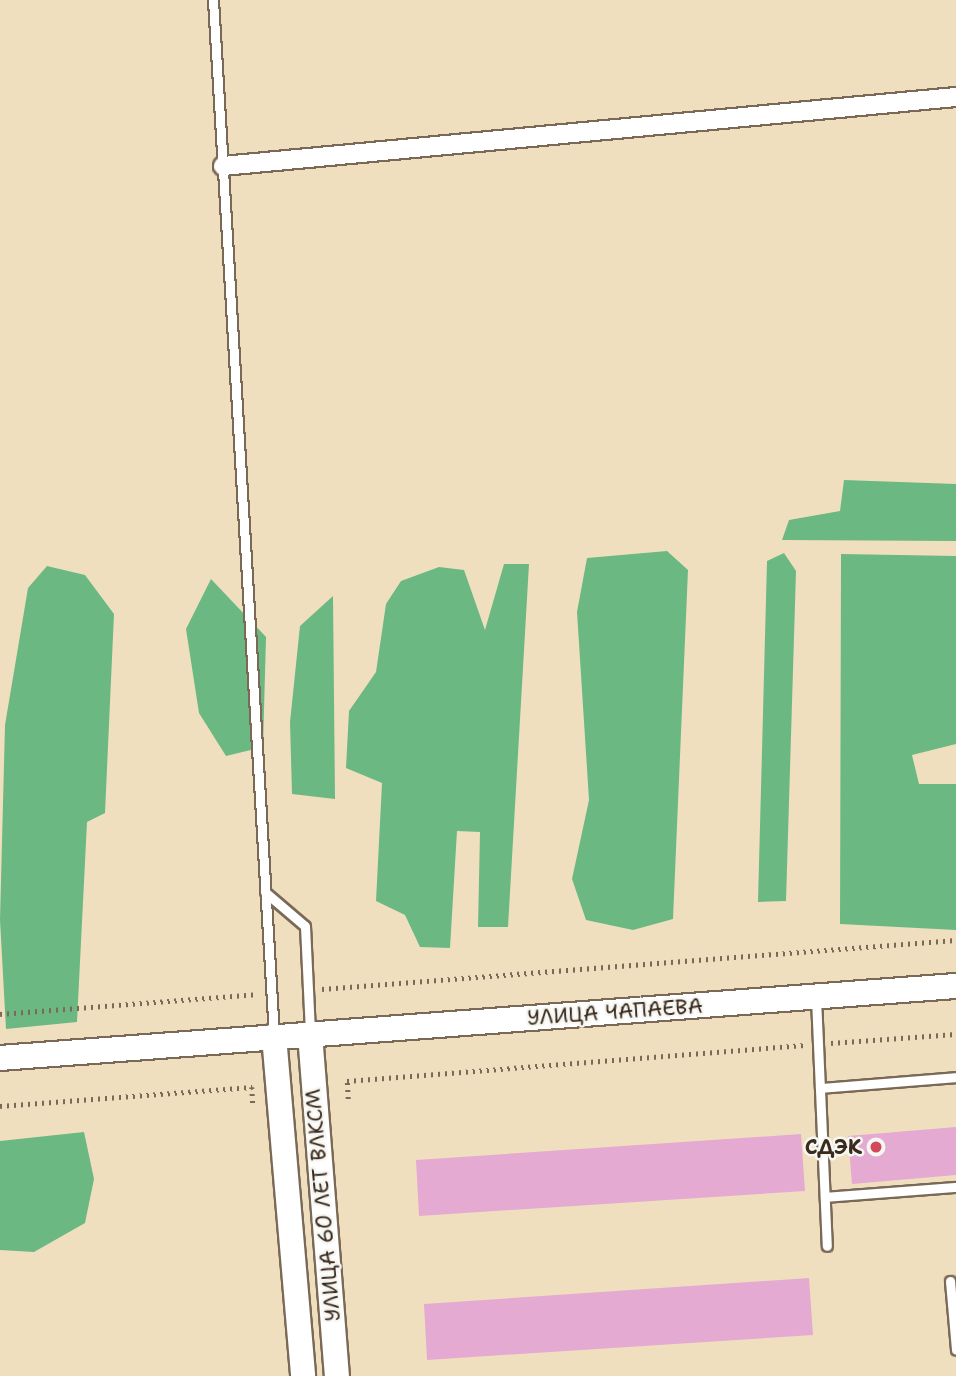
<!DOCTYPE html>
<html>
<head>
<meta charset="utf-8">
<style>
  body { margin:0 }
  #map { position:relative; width:956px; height:1376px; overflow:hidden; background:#f0dfbf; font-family:"Shantell Sans",sans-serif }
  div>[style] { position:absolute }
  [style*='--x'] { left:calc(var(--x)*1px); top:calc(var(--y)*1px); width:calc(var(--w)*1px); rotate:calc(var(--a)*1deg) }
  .forest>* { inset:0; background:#6cb882 }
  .building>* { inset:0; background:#e4aad2 }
  .path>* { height:4.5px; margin-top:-2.25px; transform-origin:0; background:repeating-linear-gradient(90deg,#7a6956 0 2px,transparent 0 7px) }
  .roads { filter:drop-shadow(2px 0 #7a6956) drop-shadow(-2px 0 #7a6956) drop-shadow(0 2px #7a6956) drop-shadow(0 -2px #7a6956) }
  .lane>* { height:9px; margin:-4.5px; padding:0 4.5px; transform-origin:4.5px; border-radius:4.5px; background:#fff }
  .street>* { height:18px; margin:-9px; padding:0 9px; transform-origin:9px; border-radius:9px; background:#fff }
  .secondary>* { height:24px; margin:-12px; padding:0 12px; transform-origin:12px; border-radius:12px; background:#fff }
  .dots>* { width:19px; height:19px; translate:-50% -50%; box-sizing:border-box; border:4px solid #f6f6f2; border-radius:50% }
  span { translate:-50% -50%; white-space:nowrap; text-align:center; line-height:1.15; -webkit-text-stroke:5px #f6f6f2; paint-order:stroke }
  .street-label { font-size:21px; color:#3b2a1e }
  .poi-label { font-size:21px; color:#3b2a1e; font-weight:700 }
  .right { translate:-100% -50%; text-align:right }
</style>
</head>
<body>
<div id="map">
  <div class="forest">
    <i style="clip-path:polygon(844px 480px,956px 484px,956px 541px,782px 540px,789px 520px,840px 511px)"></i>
    <i style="clip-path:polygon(667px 551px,688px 570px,673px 919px,633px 930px,586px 920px,572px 879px,589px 800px,577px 612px,587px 558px)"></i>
    <i style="clip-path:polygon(784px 553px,796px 571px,786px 901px,758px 902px,767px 561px)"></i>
    <i style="clip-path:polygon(841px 554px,956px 556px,956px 744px,912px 755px,919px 784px,956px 784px,956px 930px,840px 924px)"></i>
    <i style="clip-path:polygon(504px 564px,529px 564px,508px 927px,478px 927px,480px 832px,457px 831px,450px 948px,420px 947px,405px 915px,376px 901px,382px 783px,346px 768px,349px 711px,376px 672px,386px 604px,401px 581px,439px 567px,464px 570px,485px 630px)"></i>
    <i style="clip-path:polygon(47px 566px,85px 575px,114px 614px,105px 813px,87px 822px,77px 1022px,6px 1029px,0 920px,5px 725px,28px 588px)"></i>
    <i style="clip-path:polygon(211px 579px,266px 637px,263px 747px,226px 756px,199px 713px,186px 629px)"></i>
    <i style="clip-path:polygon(333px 596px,335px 799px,292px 794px,290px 722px,300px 626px)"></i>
    <i style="clip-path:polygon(84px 1132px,94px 1179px,85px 1223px,34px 1252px,0 1250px,0 1141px)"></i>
  </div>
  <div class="building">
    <i style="clip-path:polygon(956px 1127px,956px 1175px,852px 1184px,848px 1136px)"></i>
    <i style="clip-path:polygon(801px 1134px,805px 1191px,419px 1216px,416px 1160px)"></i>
    <i style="clip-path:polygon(809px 1278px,813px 1335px,427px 1360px,424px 1304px)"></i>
  </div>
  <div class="path">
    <i style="--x:322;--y:989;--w:636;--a:-4.42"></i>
    <i style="--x:0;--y:1014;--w:258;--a:-4.4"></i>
    <i style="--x:831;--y:1043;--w:125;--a:-4.1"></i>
    <i style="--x:348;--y:1099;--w:18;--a:-93"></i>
    <i style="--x:347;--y:1081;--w:459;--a:-4.5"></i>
    <i style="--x:0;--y:1106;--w:253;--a:-4.3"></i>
    <i style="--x:252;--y:1087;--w:18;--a:87"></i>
  </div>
  <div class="roads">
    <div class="lane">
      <i style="--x:213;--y:0;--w:1038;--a:86.63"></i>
      <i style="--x:265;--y:892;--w:52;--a:40.4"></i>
      <i style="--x:305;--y:926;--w:107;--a:87.3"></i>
      <i style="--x:816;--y:998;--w:248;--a:87.5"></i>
      <i style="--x:820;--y:1088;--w:136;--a:-4.6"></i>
      <i style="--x:825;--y:1197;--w:131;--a:-4.4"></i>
      <i style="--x:950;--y:1281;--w:69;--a:85"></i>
    </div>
    <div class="street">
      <i style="--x:223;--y:166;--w:736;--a:-5.38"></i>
    </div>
    <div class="secondary">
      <i style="--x:310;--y:1034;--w:343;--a:85.5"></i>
      <i style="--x:274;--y:1036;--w:341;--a:85.1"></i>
      <i style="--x:0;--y:1058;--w:959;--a:-4.31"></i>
    </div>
  </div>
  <div class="dots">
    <i style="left:876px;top:1147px;background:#d1495b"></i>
  </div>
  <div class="street-label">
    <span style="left:615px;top:1012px;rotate:-4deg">УЛИЦА ЧАПАЕВА</span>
    <span style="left:323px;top:1205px;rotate:-95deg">УЛИЦА 60 ЛЕТ ВЛКСМ</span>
  </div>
  <div class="poi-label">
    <span class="right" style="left:862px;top:1147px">СДЭК</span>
  </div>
</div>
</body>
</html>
